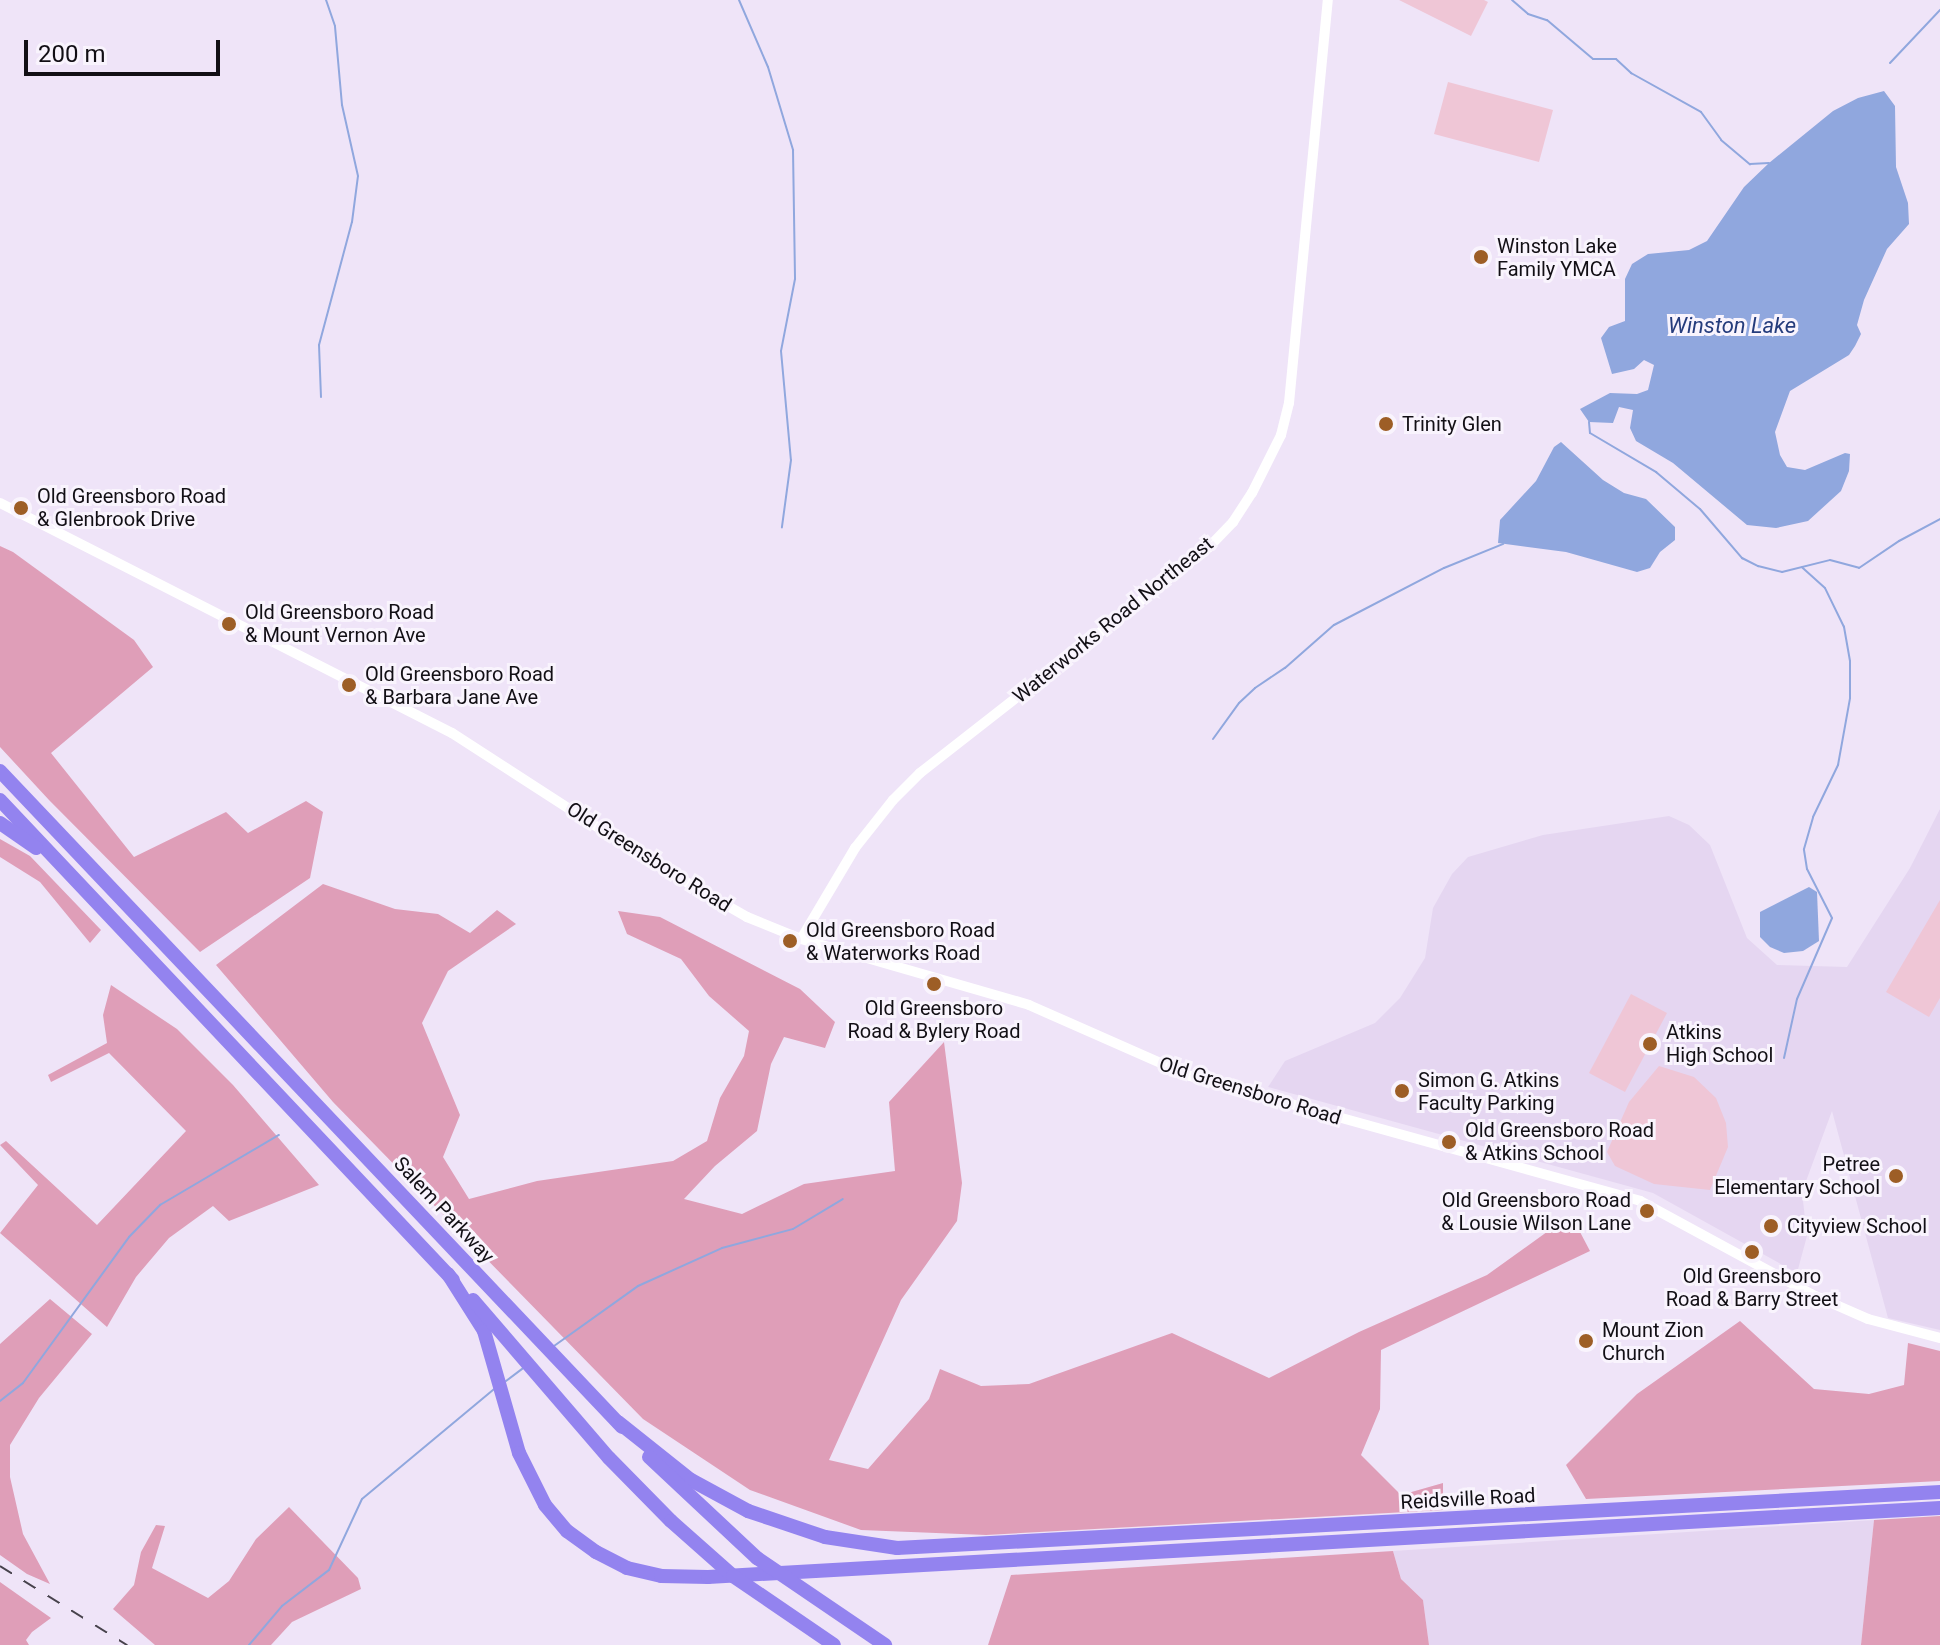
<!DOCTYPE html>
<html>
<head>
<meta charset="utf-8">
<style>
  body { margin:0 }
  #map { position:relative; width:1940px; height:1645px; overflow:hidden; background:#efe4f8; font-family:Roboto,sans-serif }
  div>[style] { position:absolute }
  [style*='--x'] { left:calc(var(--x)*1px); top:calc(var(--y)*1px); width:calc(var(--w)*1px); rotate:calc(var(--a)*1deg) }
  .built>* { inset:0; background:#e5d6f1 }
  .green>* { inset:0; background:#efc6d6 }
  .forest>* { inset:0; background:#df9eb8 }
  .water>* { inset:0; background:#90a7de }
  .stream>* { height:2px; margin:-1px; padding:0 1px; transform-origin:1px; border-radius:1px; background:#90a7de }
  .minor>* { height:10px; margin:-5px; padding:0 5px; transform-origin:5px; border-radius:5px; background:#fff }
  .highway>* { height:14px; margin:-7px; padding:0 7px; transform-origin:7px; border-radius:7px; background:#9383ef }
  .rail>* { height:2px; margin-top:-1px; transform-origin:0; background:repeating-linear-gradient(90deg,#47424c 0 14px,transparent 0 28px) }
  .dots>* { width:22px; height:22px; translate:-50% -50%; box-sizing:border-box; border:4px solid #f9f4fd; border-radius:50% }
  span { translate:-50% -50%; white-space:nowrap; text-align:center; line-height:1.15; -webkit-text-stroke:6px #f9f4fd; paint-order:stroke }
  .poi-label { font-size:20px; color:#120f15 }
  .left { translate:0 -50%; text-align:left }
  .right { translate:-100% -50%; text-align:right }
  .street-label { font-size:20px; color:#120f15 }
  .water-label { font-size:22px; color:#253c7c; font-style:italic }
  .scale { position:absolute; left:24px; top:40px; width:196px; height:36px; box-sizing:border-box; border:4px solid #120f15; border-top:0; padding-left:10px; font-size:24px; line-height:28px; white-space:nowrap; color:#120f15; -webkit-text-stroke:6px #f9f4fd; paint-order:stroke }
</style>
</head>
<body>
<div id="map">
  <div class="built">
    <i style="clip-path:polygon(1940px 809px,1940px 1330px,1888px 1318px,1832px 1111px,1802px 1192px,1807px 1236px,1797px 1273px,1653px 1193px,1268px 1087px,1285px 1061px,1375px 1023px,1400px 998px,1425px 958px,1433px 908px,1452px 874px,1468px 857px,1543px 835px,1669px 816px,1689px 825px,1710px 845px,1747px 938px,1777px 965px,1847px 967px,1910px 868px)"></i>
    <i style="clip-path:polygon(1874px 1520px,1861px 1645px,1429px 1645px,1423px 1600px,1401px 1579px,1393px 1551px)"></i>
  </div>
  <div class="green">
    <i style="clip-path:polygon(1399px 0,1484px 0,1488px 2px,1471px 36px)"></i>
    <i style="clip-path:polygon(1448px 82px,1553px 110px,1539px 162px,1434px 134px)"></i>
    <i style="clip-path:polygon(1940px 900px,1940px 998px,1929px 1017px,1886px 992px)"></i>
    <i style="clip-path:polygon(1631px 994px,1667px 1013px,1625px 1092px,1589px 1073px)"></i>
    <i style="clip-path:polygon(1659px 1066px,1694px 1077px,1716px 1098px,1726px 1123px,1728px 1147px,1710px 1190px,1654px 1184px,1615px 1166px,1607px 1152px,1629px 1102px)"></i>
  </div>
  <div class="forest">
    <i style="clip-path:polygon(0 546px,13px 552px,134px 640px,153px 667px,51px 753px,134px 857px,226px 812px,248px 833px,306px 801px,323px 812px,310px 878px,200px 952px,49px 800px,0 747px)"></i>
    <i style="clip-path:polygon(0 839px,30px 856px,101px 930px,90px 943px,40px 882px,0 857px)"></i>
    <i style="clip-path:polygon(323px 884px,395px 909px,438px 914px,470px 933px,497px 910px,516px 924px,448px 971px,422px 1023px,460px 1115px,443px 1157px,469px 1199px,537px 1181px,673px 1161px,707px 1141px,720px 1098px,744px 1056px,749px 1031px,709px 996px,681px 959px,627px 934px,618px 911px,660px 917px,800px 989px,835px 1022px,825px 1048px,784px 1037px,771px 1064px,757px 1131px,715px 1166px,684px 1199px,742px 1214px,804px 1184px,895px 1171px,889px 1102px,944px 1042px,962px 1183px,957px 1221px,901px 1300px,829px 1460px,868px 1469px,929px 1399px,940px 1369px,981px 1386px,1029px 1384px,1172px 1333px,1269px 1378px,1359px 1332px,1487px 1275px,1551px 1229px,1580px 1232px,1590px 1251px,1381px 1350px,1380px 1409px,1361px 1455px,1401px 1495px,1443px 1483px,1443px 1510px,986px 1535px,861px 1530px,750px 1490px,643px 1419px,333px 1102px,216px 965px)"></i>
    <i style="clip-path:polygon(111px 985px,177px 1029px,233px 1085px,319px 1185px,229px 1221px,213px 1206px,169px 1238px,136px 1277px,107px 1327px,0 1233px,38px 1185px,0 1145px,6px 1141px,97px 1225px,186px 1131px,109px 1053px,51px 1082px,48px 1075px,107px 1043px,103px 1015px)"></i>
    <i style="clip-path:polygon(50px 1299px,92px 1334px,39px 1398px,10px 1445px,10px 1477px,23px 1534px,50px 1584px,27px 1574px,0 1555px,0 1344px)"></i>
    <i style="clip-path:polygon(1740px 1321px,1814px 1389px,1869px 1394px,1904px 1385px,1908px 1343px,1940px 1351px,1940px 1481px,1586px 1499px,1566px 1465px,1637px 1394px)"></i>
    <i style="clip-path:polygon(289px 1507px,358px 1578px,361px 1589px,292px 1622px,271px 1645px,155px 1645px,113px 1609px,134px 1585px,141px 1552px,156px 1525px,165px 1526px,152px 1568px,208px 1598px,229px 1581px,256px 1539px)"></i>
    <i style="clip-path:polygon(1940px 1516px,1940px 1645px,1861px 1645px,1874px 1520px)"></i>
    <i style="clip-path:polygon(1393px 1551px,1401px 1579px,1423px 1600px,1429px 1645px,988px 1645px,1011px 1575px)"></i>
    <i style="clip-path:polygon(0 1582px,51px 1618px,32px 1632px,26px 1640px,29px 1645px,0 1645px)"></i>
  </div>
  <div class="water">
    <i style="clip-path:polygon(1884px 91px,1895px 106px,1896px 167px,1908px 203px,1909px 224px,1887px 249px,1864px 300px,1857px 325px,1861px 334px,1855px 346px,1849px 355px,1790px 391px,1775px 432px,1780px 455px,1787px 467px,1805px 470px,1845px 453px,1850px 454px,1849px 471px,1841px 491px,1808px 521px,1776px 528px,1747px 525px,1673px 463px,1636px 441px,1630px 428px,1633px 410px,1619px 407px,1613px 423px,1589px 422px,1580px 409px,1610px 393px,1637px 394px,1648px 390px,1654px 365px,1644px 360px,1634px 369px,1612px 374px,1601px 338px,1609px 327px,1625px 321px,1625px 279px,1632px 264px,1648px 254px,1689px 250px,1707px 241px,1744px 187px,1769px 163px,1833px 111px,1858px 98px)"></i>
    <i style="clip-path:polygon(1561px 442px,1603px 480px,1624px 493px,1646px 499px,1675px 527px,1675px 540px,1660px 552px,1650px 568px,1637px 572px,1566px 552px,1498px 543px,1500px 520px,1536px 481px,1554px 447px)"></i>
    <i style="clip-path:polygon(1809px 887px,1817px 892px,1819px 941px,1803px 951px,1784px 953px,1770px 947px,1760px 937px,1760px 912px)"></i>
  </div>
  <div class="stream">
    <i style="--x:739;--y:0;--w:73;--a:66.6"></i>
    <i style="--x:768;--y:67;--w:87;--a:73.2"></i>
    <i style="--x:793;--y:150;--w:129;--a:89.1"></i>
    <i style="--x:795;--y:279;--w:73;--a:101"></i>
    <i style="--x:781;--y:351;--w:109;--a:84.8"></i>
    <i style="--x:791;--y:460;--w:68;--a:97.7"></i>
    <i style="--x:1512;--y:0;--w:21;--a:41"></i>
    <i style="--x:1528;--y:14;--w:20;--a:18"></i>
    <i style="--x:1547;--y:20;--w:60;--a:40.3"></i>
    <i style="--x:1593;--y:59;--w:23;--a:0"></i>
    <i style="--x:1616;--y:59;--w:21;--a:43"></i>
    <i style="--x:1631;--y:73;--w:80;--a:29.1"></i>
    <i style="--x:1701;--y:112;--w:34;--a:54"></i>
    <i style="--x:1721;--y:140;--w:38;--a:40"></i>
    <i style="--x:1750;--y:164;--w:19;--a:-3"></i>
    <i style="--x:1890;--y:63;--w:73;--a:-46.7"></i>
    <i style="--x:321;--y:397;--w:52;--a:-92.2"></i>
    <i style="--x:319;--y:345;--w:127;--a:-75"></i>
    <i style="--x:352;--y:222;--w:46;--a:-82.6"></i>
    <i style="--x:358;--y:176;--w:73;--a:-102.7"></i>
    <i style="--x:342;--y:105;--w:79;--a:-95.1"></i>
    <i style="--x:335;--y:26;--w:28;--a:-109"></i>
    <i style="--x:1589;--y:422;--w:11;--a:85"></i>
    <i style="--x:1590;--y:433;--w:77;--a:30.6"></i>
    <i style="--x:1656;--y:472;--w:57;--a:40.1"></i>
    <i style="--x:1700;--y:509;--w:65;--a:49.4"></i>
    <i style="--x:1742;--y:558;--w:18;--a:27"></i>
    <i style="--x:1758;--y:566;--w:25;--a:14"></i>
    <i style="--x:1782;--y:572;--w:49;--a:-14"></i>
    <i style="--x:1830;--y:560;--w:30;--a:15"></i>
    <i style="--x:1859;--y:568;--w:48;--a:-34"></i>
    <i style="--x:1899;--y:541;--w:47;--a:-28.2"></i>
    <i style="--x:1213;--y:739;--w:44;--a:-54.2"></i>
    <i style="--x:1239;--y:703;--w:22;--a:-43"></i>
    <i style="--x:1255;--y:688;--w:36;--a:-34"></i>
    <i style="--x:1285;--y:668;--w:65;--a:-41.3"></i>
    <i style="--x:1334;--y:625;--w:124;--a:-27.4"></i>
    <i style="--x:1444;--y:568;--w:64;--a:-22.1"></i>
    <i style="--x:1784;--y:1058;--w:60;--a:-77.6"></i>
    <i style="--x:1797;--y:999;--w:88;--a:-66.6"></i>
    <i style="--x:1832;--y:918;--w:55;--a:-117"></i>
    <i style="--x:1807;--y:869;--w:20;--a:-99"></i>
    <i style="--x:1804;--y:849;--w:33;--a:-74"></i>
    <i style="--x:1813;--y:817;--w:58;--a:-64.3"></i>
    <i style="--x:1838;--y:765;--w:68;--a:-79.8"></i>
    <i style="--x:1850;--y:698;--w:37;--a:-90"></i>
    <i style="--x:1850;--y:661;--w:35;--a:-100"></i>
    <i style="--x:1844;--y:627;--w:43;--a:-116"></i>
    <i style="--x:1825;--y:588;--w:31;--a:-138"></i>
    <i style="--x:554;--y:1346;--w:103;--a:-35.5"></i>
    <i style="--x:638;--y:1286;--w:92;--a:-24.3"></i>
    <i style="--x:722;--y:1248;--w:73;--a:-15"></i>
    <i style="--x:793;--y:1229;--w:58;--a:-31"></i>
    <i style="--x:506;--y:1381;--w:21;--a:-37"></i>
    <i style="--x:0;--y:1401;--w:29;--a:-38"></i>
    <i style="--x:23;--y:1383;--w:180;--a:-54"></i>
    <i style="--x:129;--y:1237;--w:45;--a:-45.9"></i>
    <i style="--x:160;--y:1205;--w:138;--a:-30.5"></i>
    <i style="--x:249;--y:1645;--w:51;--a:-49.8"></i>
    <i style="--x:282;--y:1606;--w:59;--a:-37.5"></i>
    <i style="--x:329;--y:1570;--w:78;--a:-65.1"></i>
    <i style="--x:362;--y:1499;--w:172;--a:-39.8"></i>
  </div>
  <div class="minor">
    <i style="--x:0;--y:503;--w:507;--a:26.97"></i>
    <i style="--x:452;--y:733;--w:234;--a:32.9"></i>
    <i style="--x:648;--y:860;--w:114;--a:29.9"></i>
    <i style="--x:747;--y:917;--w:58;--a:22.2"></i>
    <i style="--x:801;--y:939;--w:237;--a:16.1"></i>
    <i style="--x:1029;--y:1005;--w:176;--a:23.8"></i>
    <i style="--x:1190;--y:1076;--w:467;--a:15.5"></i>
    <i style="--x:1640;--y:1201;--w:195;--a:28.5"></i>
    <i style="--x:1811;--y:1294;--w:62;--a:23.7"></i>
    <i style="--x:1868;--y:1319;--w:74;--a:14.8"></i>
    <i style="--x:801;--y:939;--w:106;--a:-59.3"></i>
    <i style="--x:855;--y:848;--w:61;--a:-51.6"></i>
    <i style="--x:893;--y:800;--w:38;--a:-45"></i>
    <i style="--x:920;--y:773;--w:367;--a:-38"></i>
    <i style="--x:1209;--y:547;--w:35;--a:-46"></i>
    <i style="--x:1233;--y:522;--w:35;--a:-57"></i>
    <i style="--x:1252;--y:493;--w:65;--a:-63.4"></i>
    <i style="--x:1281;--y:435;--w:33;--a:-76"></i>
    <i style="--x:1289;--y:403;--w:405;--a:-84.5"></i>
  </div>
  <div class="highway">
    <i style="--x:0;--y:771;--w:904;--a:46.52"></i>
    <i style="--x:0;--y:800;--w:660;--a:46.66"></i>
    <i style="--x:0;--y:823;--w:44;--a:34.8"></i>
    <i style="--x:448;--y:1274;--w:67;--a:57.7"></i>
    <i style="--x:484;--y:1331;--w:127;--a:74"></i>
    <i style="--x:519;--y:1453;--w:58;--a:63.4"></i>
    <i style="--x:545;--y:1505;--w:34;--a:50"></i>
    <i style="--x:567;--y:1531;--w:36;--a:36"></i>
    <i style="--x:596;--y:1552;--w:35;--a:27"></i>
    <i style="--x:627;--y:1568;--w:35;--a:13"></i>
    <i style="--x:661;--y:1576;--w:47;--a:1.2"></i>
    <i style="--x:708;--y:1577;--w:1234;--a:-3.21"></i>
    <i style="--x:473;--y:1300;--w:208;--a:49.3"></i>
    <i style="--x:609;--y:1458;--w:88;--a:45.5"></i>
    <i style="--x:671;--y:1521;--w:83;--a:41.6"></i>
    <i style="--x:733;--y:1576;--w:122;--a:34.3"></i>
    <i style="--x:618;--y:1422;--w:93;--a:38.5"></i>
    <i style="--x:691;--y:1480;--w:65;--a:28.5"></i>
    <i style="--x:748;--y:1511;--w:81;--a:18.7"></i>
    <i style="--x:825;--y:1537;--w:73;--a:8.7"></i>
    <i style="--x:897;--y:1548;--w:1045;--a:-3.07"></i>
    <i style="--x:649;--y:1457;--w:148;--a:43.1"></i>
    <i style="--x:757;--y:1558;--w:155;--a:34.2"></i>
  </div>
  <div class="rail">
    <i style="--x:0;--y:1566;--w:150;--a:31.9"></i>
  </div>
  <div class="dots">
    <i style="left:1481px;top:257px;background:#9d5e26"></i>
    <i style="left:1386px;top:424px;background:#9d5e26"></i>
    <i style="left:21px;top:508px;background:#9d5e26"></i>
    <i style="left:229px;top:624px;background:#9d5e26"></i>
    <i style="left:349px;top:685px;background:#9d5e26"></i>
    <i style="left:790px;top:941px;background:#9d5e26"></i>
    <i style="left:934px;top:984px;background:#9d5e26"></i>
    <i style="left:1650px;top:1044px;background:#9d5e26"></i>
    <i style="left:1402px;top:1091px;background:#9d5e26"></i>
    <i style="left:1449px;top:1142px;background:#9d5e26"></i>
    <i style="left:1896px;top:1176px;background:#9d5e26"></i>
    <i style="left:1647px;top:1211px;background:#9d5e26"></i>
    <i style="left:1771px;top:1226px;background:#9d5e26"></i>
    <i style="left:1752px;top:1252px;background:#9d5e26"></i>
    <i style="left:1586px;top:1341px;background:#9d5e26"></i>
  </div>
  <div class="poi-label">
    <span class="left" style="left:1497px;top:258px">Winston Lake<br>Family YMCA</span>
    <span class="left" style="left:1402px;top:424px">Trinity Glen</span>
    <span class="left" style="left:37px;top:508px">Old Greensboro Road<br>&amp; Glenbrook Drive</span>
    <span class="left" style="left:245px;top:624px">Old Greensboro Road<br>&amp; Mount Vernon Ave</span>
    <span class="left" style="left:365px;top:686px">Old Greensboro Road<br>&amp; Barbara Jane Ave</span>
    <span class="left" style="left:806px;top:942px">Old Greensboro Road<br>&amp; Waterworks Road</span>
    <span style="left:934px;top:1020px">Old Greensboro<br>Road &amp; Bylery Road</span>
    <span class="left" style="left:1666px;top:1044px">Atkins<br>High School</span>
    <span class="left" style="left:1418px;top:1092px">Simon G. Atkins<br>Faculty Parking</span>
    <span class="left" style="left:1465px;top:1142px">Old Greensboro Road<br>&amp; Atkins School</span>
    <span class="right" style="left:1880px;top:1176px">Petree<br>Elementary School</span>
    <span class="right" style="left:1631px;top:1212px">Old Greensboro Road<br>&amp; Lousie Wilson Lane</span>
    <span class="left" style="left:1787px;top:1226px">Cityview School</span>
    <span style="left:1752px;top:1288px">Old Greensboro<br>Road &amp; Barry Street</span>
    <span class="left" style="left:1602px;top:1342px">Mount Zion<br>Church</span>
  </div>
  <div class="street-label">
    <span style="left:1113px;top:620px;rotate:-39deg">Waterworks Road Northeast</span>
    <span style="left:649px;top:857px;rotate:32deg">Old Greensboro Road</span>
    <span style="left:1250px;top:1091px;rotate:17deg">Old Greensboro Road</span>
    <span style="left:444px;top:1210px;rotate:47deg">Salem Parkway</span>
    <span style="left:1468px;top:1499px;rotate:-3deg">Reidsville Road</span>
  </div>
  <div class="water-label">
    <span style="left:1732px;top:326px">Winston Lake</span>
  </div>
  <div class="scale">200 m</div>
</div>
</body>
</html>
